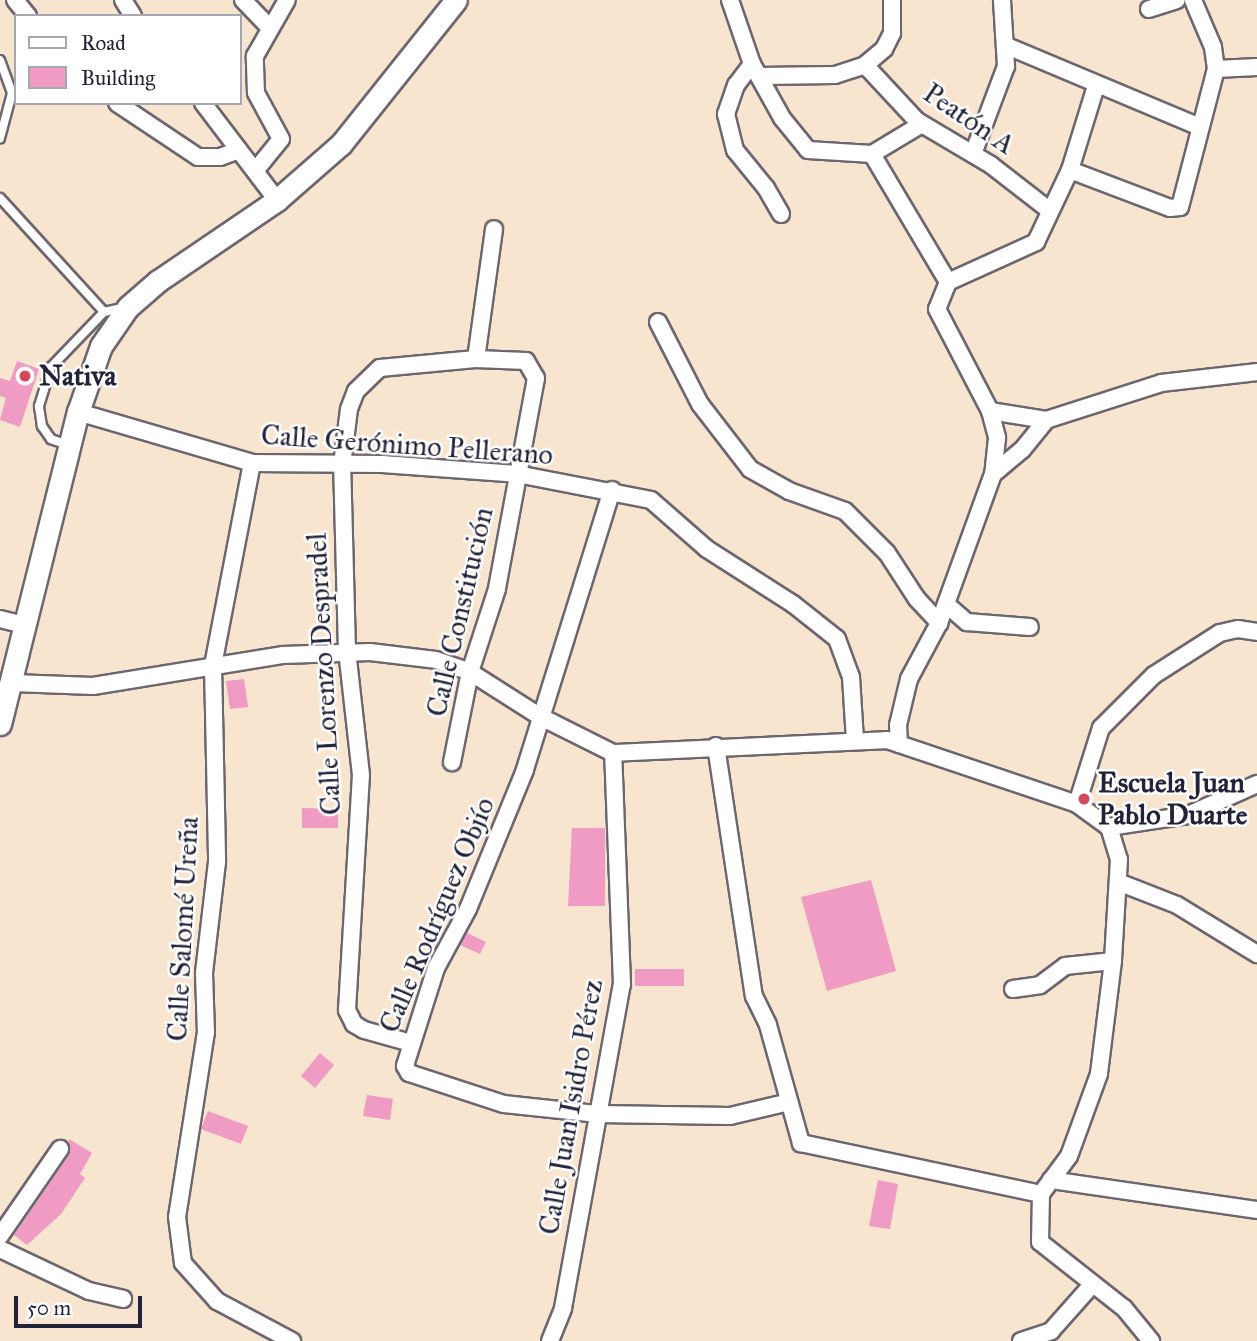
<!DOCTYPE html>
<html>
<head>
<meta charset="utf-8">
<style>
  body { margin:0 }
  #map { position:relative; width:1257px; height:1341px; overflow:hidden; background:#f7e5cf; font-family:"IM FELL Great Primer",serif }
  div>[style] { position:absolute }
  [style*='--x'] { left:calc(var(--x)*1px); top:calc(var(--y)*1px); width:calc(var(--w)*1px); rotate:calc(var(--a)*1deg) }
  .building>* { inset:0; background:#ef9bc3 }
  .roads { filter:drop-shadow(2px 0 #6d666f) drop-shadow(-2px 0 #6d666f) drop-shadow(0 2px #6d666f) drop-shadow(0 -2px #6d666f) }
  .lane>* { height:8px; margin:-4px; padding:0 4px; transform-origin:4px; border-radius:4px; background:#fff }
  .street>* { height:16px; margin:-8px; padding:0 8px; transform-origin:8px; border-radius:8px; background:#fff }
  .secondary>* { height:21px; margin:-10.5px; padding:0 10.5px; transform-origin:10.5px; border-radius:10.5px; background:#fff }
  .dots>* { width:19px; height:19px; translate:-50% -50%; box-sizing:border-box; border:4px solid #fff; border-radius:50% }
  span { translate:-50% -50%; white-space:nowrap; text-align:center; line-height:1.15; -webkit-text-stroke:5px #fff; paint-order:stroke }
  .street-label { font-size:28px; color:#22223b }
  .poi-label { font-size:28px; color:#22223b; font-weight:700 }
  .left { translate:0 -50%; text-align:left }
  .legend { position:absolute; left:14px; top:14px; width:228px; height:91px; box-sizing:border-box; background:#fff; border:2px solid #a7a7b1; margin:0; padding:9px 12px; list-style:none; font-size:21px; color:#22223b }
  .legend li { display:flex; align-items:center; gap:14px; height:35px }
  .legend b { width:35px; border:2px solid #a7a7b1 }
  .scale { position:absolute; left:14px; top:1296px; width:128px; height:32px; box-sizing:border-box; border:4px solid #22223b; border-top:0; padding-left:9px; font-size:21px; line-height:24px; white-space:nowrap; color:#22223b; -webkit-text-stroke:5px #fff; paint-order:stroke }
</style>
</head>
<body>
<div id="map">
  <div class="building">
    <i style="clip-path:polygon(17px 361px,39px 369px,20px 427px,0 420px,6px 398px,0 396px,0 378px,10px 381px)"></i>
    <i style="clip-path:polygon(244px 679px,248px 707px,230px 709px,226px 681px)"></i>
    <i style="clip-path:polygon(302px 808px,338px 809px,338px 828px,302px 828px)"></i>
    <i style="clip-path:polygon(572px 828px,605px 828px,605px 906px,568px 906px)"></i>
    <i style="clip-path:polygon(871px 880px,896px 971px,827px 991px,801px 897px)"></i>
    <i style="clip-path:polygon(467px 933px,486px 942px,480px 954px,460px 945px)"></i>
    <i style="clip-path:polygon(635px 969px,684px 969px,684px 986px,635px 986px)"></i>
    <i style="clip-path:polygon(320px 1053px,334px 1065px,315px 1088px,301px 1076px)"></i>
    <i style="clip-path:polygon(367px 1095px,393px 1099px,390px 1120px,363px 1116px)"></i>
    <i style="clip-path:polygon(208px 1111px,248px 1126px,241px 1144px,201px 1129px)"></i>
    <i style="clip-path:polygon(69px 1139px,92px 1153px,80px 1174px,85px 1178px,61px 1214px,27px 1245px,14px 1235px,69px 1155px)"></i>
    <i style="clip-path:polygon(878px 1180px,898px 1184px,890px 1229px,869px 1226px)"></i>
  </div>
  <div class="roads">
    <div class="lane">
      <i style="--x:0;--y:60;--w:35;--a:70"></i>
      <i style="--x:12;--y:93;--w:47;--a:104.9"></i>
      <i style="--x:0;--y:198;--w:154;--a:47.6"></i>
      <i style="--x:68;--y:445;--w:18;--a:-161"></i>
      <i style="--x:51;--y:439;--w:16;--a:-125"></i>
      <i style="--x:42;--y:426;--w:20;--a:-99"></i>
      <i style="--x:39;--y:406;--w:41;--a:-72.9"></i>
      <i style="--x:51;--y:367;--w:76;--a:-46.1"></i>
      <i style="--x:104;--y:312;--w:22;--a:-13"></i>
    </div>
    <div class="street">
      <i style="--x:15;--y:0;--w:21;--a:51"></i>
      <i style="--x:123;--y:0;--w:19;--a:58"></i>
      <i style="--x:243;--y:0;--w:37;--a:46"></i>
      <i style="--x:730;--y:0;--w:68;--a:71"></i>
      <i style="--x:752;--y:64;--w:62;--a:60.9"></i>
      <i style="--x:782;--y:118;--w:41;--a:50.9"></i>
      <i style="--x:808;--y:150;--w:64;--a:3.6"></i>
      <i style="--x:872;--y:154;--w:58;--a:-31"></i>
      <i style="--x:1149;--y:9;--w:29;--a:-18"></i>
      <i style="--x:1007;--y:46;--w:209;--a:22.8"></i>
      <i style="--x:752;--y:64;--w:26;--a:127"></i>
      <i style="--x:736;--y:85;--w:31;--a:109"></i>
      <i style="--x:726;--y:114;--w:37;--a:76"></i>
      <i style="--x:735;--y:150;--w:49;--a:50.8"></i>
      <i style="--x:766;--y:188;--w:30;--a:60"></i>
      <i style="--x:865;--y:65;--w:76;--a:47.1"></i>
      <i style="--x:917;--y:121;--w:86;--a:30.7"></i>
      <i style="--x:991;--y:165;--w:73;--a:37.8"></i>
      <i style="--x:1216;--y:69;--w:41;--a:-2.8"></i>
      <i style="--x:759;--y:76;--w:76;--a:-0.8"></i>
      <i style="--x:835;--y:75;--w:32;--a:-18"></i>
      <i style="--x:865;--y:65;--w:25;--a:-40"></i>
      <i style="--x:884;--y:49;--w:18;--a:-63"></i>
      <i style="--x:892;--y:33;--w:33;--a:-90"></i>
      <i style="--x:117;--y:103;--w:97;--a:33.7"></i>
      <i style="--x:198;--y:157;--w:22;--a:0"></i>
      <i style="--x:220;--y:157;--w:20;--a:-20"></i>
      <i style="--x:203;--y:103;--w:122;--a:52.7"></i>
      <i style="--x:872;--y:154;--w:149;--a:59.3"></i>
      <i style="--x:948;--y:282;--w:29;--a:112"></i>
      <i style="--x:937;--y:309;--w:115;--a:62.5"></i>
      <i style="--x:990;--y:411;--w:28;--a:75"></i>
      <i style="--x:997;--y:438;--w:36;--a:96"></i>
      <i style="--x:993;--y:474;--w:158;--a:109.9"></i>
      <i style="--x:939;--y:623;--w:64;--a:118.2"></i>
      <i style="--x:909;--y:679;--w:47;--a:103.4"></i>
      <i style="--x:898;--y:725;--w:19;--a:87"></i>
      <i style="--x:973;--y:154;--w:94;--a:-69.4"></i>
      <i style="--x:1006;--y:66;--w:66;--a:-93.5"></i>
      <i style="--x:1070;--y:170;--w:107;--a:20.8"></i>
      <i style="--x:1170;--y:208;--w:10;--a:-6"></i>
      <i style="--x:1180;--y:207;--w:143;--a:-75.4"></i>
      <i style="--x:1216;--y:69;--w:22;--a:-98"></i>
      <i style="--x:1213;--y:47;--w:51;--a:-113.1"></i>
      <i style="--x:255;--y:171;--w:41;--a:-50.9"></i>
      <i style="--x:281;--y:139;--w:52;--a:-118.5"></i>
      <i style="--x:256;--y:93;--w:37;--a:-92"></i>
      <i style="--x:255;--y:56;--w:64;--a:-60.3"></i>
      <i style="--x:948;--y:282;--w:97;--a:-24.4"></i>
      <i style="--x:1036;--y:242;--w:80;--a:-64.7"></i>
      <i style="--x:1070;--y:170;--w:88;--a:-72.8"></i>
      <i style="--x:658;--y:322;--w:92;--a:62.9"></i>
      <i style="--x:700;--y:404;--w:82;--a:52.4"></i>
      <i style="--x:750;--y:469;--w:45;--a:29.4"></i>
      <i style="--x:789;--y:491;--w:59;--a:19.7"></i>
      <i style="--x:845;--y:511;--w:59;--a:45"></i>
      <i style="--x:887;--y:553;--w:55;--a:56.9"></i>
      <i style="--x:917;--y:599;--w:33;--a:47"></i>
      <i style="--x:476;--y:359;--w:131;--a:-82.1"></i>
      <i style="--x:990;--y:411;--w:57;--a:9.1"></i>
      <i style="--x:1046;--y:420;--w:121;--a:-17.8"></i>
      <i style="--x:1161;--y:383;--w:97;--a:-6.5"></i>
      <i style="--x:78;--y:412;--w:181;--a:16.3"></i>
      <i style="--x:252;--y:463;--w:130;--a:0.4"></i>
      <i style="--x:382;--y:464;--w:135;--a:4.2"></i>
      <i style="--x:517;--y:474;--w:136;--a:11"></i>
      <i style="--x:651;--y:500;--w:74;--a:41.2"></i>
      <i style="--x:707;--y:549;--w:102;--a:32.6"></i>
      <i style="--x:793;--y:604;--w:56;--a:38.5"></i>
      <i style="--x:837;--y:639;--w:40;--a:69.8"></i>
      <i style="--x:851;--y:677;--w:64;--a:86.4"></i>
      <i style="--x:252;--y:463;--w:206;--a:100.9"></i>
      <i style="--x:213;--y:665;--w:197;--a:88.8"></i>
      <i style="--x:217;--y:862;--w:112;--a:96.7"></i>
      <i style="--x:204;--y:973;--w:59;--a:88.1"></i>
      <i style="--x:206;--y:1032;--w:187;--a:98.9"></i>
      <i style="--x:177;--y:1217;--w:46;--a:82.6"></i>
      <i style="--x:183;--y:1263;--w:51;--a:48.2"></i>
      <i style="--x:217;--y:1301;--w:85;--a:28.1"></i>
      <i style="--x:993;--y:474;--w:38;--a:-40"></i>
      <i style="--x:1022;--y:450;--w:38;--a:-51"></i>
      <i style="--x:612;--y:490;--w:293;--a:107.3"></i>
      <i style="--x:525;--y:770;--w:150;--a:112.3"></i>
      <i style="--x:468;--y:909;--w:67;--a:118.5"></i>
      <i style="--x:436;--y:968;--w:103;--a:107.6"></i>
      <i style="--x:405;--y:1066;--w:8;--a:60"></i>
      <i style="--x:409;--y:1073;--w:100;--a:18.1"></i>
      <i style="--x:504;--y:1104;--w:95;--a:6.1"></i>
      <i style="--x:598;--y:1114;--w:132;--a:0.9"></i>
      <i style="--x:730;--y:1116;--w:61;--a:-13.3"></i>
      <i style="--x:946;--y:604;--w:28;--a:41"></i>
      <i style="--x:967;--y:622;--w:63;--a:4.5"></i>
      <i style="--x:0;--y:619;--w:25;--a:14"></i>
      <i style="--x:13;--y:683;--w:80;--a:2.1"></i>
      <i style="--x:93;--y:686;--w:193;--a:-9.3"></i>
      <i style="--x:283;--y:655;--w:87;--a:-2"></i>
      <i style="--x:370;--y:652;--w:66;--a:6.9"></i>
      <i style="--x:436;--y:660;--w:36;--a:19"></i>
      <i style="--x:470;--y:672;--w:82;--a:32.5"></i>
      <i style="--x:539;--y:716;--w:83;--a:26.6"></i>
      <i style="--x:613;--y:753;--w:274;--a:-2.7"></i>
      <i style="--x:887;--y:740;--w:200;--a:18.6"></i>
      <i style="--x:1077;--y:804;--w:39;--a:36"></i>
      <i style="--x:1109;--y:827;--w:34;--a:73"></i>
      <i style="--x:1119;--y:859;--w:102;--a:93.4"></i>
      <i style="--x:1113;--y:961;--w:114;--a:97.1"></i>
      <i style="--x:1099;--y:1074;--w:87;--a:110.1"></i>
      <i style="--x:1069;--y:1156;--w:47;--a:126.4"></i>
      <i style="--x:1041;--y:1194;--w:48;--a:91.2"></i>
      <i style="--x:1040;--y:1242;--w:107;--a:38.2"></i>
      <i style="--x:1124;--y:1308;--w:43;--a:50.7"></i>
      <i style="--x:716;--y:746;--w:253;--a:81.4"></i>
      <i style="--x:754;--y:996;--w:32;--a:64"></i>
      <i style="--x:768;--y:1025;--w:123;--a:74.4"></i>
      <i style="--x:801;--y:1143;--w:245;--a:12"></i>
      <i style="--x:1077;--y:804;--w:80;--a:-72.5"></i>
      <i style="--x:1101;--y:728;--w:75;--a:-45"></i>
      <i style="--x:1154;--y:675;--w:78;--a:-32.5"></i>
      <i style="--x:1220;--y:633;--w:18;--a:-13"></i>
      <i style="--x:1238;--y:629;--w:19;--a:9"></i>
      <i style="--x:1109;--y:827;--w:80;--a:-8.6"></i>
      <i style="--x:1188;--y:815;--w:76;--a:-24.2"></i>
      <i style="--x:1118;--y:882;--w:63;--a:21.3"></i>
      <i style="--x:1177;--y:905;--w:94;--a:31.5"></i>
      <i style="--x:1013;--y:989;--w:27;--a:-8"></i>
      <i style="--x:1040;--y:985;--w:31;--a:-37"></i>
      <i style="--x:1065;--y:966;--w:48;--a:-5.9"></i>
      <i style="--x:411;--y:1043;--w:49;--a:-164.5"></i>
      <i style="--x:364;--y:1030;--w:12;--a:-149"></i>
      <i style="--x:354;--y:1024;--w:16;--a:-117"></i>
      <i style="--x:347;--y:1010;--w:235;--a:-86.6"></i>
      <i style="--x:361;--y:775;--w:125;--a:-96.4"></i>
      <i style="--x:347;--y:651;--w:186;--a:-91.5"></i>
      <i style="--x:342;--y:465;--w:56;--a:-82.9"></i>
      <i style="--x:349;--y:409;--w:19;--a:-69"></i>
      <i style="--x:356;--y:391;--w:33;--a:-44"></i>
      <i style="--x:380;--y:368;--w:96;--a:-5.4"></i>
      <i style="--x:476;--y:359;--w:50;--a:2.3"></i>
      <i style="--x:526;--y:361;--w:20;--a:60"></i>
      <i style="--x:536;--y:378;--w:215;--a:100.5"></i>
      <i style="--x:497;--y:589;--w:87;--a:108"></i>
      <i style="--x:470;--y:672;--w:92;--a:101.3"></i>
      <i style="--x:1051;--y:1180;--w:208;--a:8.3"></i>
      <i style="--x:0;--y:1236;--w:106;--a:-55.4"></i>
      <i style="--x:0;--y:1249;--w:98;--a:25.3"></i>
      <i style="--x:89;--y:1291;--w:35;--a:13"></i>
      <i style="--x:550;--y:1341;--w:35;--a:-68"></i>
      <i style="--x:563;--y:1308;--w:329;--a:-79.7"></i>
      <i style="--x:622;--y:984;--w:231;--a:-92.2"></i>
      <i style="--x:1021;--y:1341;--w:32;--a:-18"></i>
      <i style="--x:1051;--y:1331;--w:60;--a:-48.4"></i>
    </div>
    <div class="secondary">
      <i style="--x:0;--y:724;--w:322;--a:-76"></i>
      <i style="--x:78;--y:412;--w:70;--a:-70.8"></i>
      <i style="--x:101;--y:346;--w:47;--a:-55.3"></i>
      <i style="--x:128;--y:307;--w:40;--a:-41"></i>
      <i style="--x:158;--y:281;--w:144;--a:-34.2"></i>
      <i style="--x:277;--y:200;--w:85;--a:-41.2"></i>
      <i style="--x:341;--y:144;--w:184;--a:-51.4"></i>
    </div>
  </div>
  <div class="dots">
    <i style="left:25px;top:376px;background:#d1495b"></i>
    <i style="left:1084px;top:799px;background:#d1495b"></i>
  </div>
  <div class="street-label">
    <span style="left:969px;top:119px;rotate:34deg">Peatón A</span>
    <span style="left:407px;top:445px;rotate:4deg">Calle Gerónimo Pellerano</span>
    <span style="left:460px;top:612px;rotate:-77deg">Calle Constitución</span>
    <span style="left:324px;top:674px;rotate:-93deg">Calle Lorenzo Despradel</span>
    <span style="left:437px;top:915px;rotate:-67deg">Calle Rodríguez Objío</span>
    <span style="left:183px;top:929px;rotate:-87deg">Calle Salomé Ureña</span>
    <span style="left:571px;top:1107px;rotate:-80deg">Calle Juan Isidro Pérez</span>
  </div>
  <div class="poi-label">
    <span class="left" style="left:39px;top:376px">Nativa</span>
    <span class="left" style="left:1098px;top:799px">Escuela Juan<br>Pablo Duarte</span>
  </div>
  <ul class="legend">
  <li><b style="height:9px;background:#fff"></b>Road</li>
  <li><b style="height:19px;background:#ef9bc3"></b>Building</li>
  </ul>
  <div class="scale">50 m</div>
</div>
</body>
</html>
